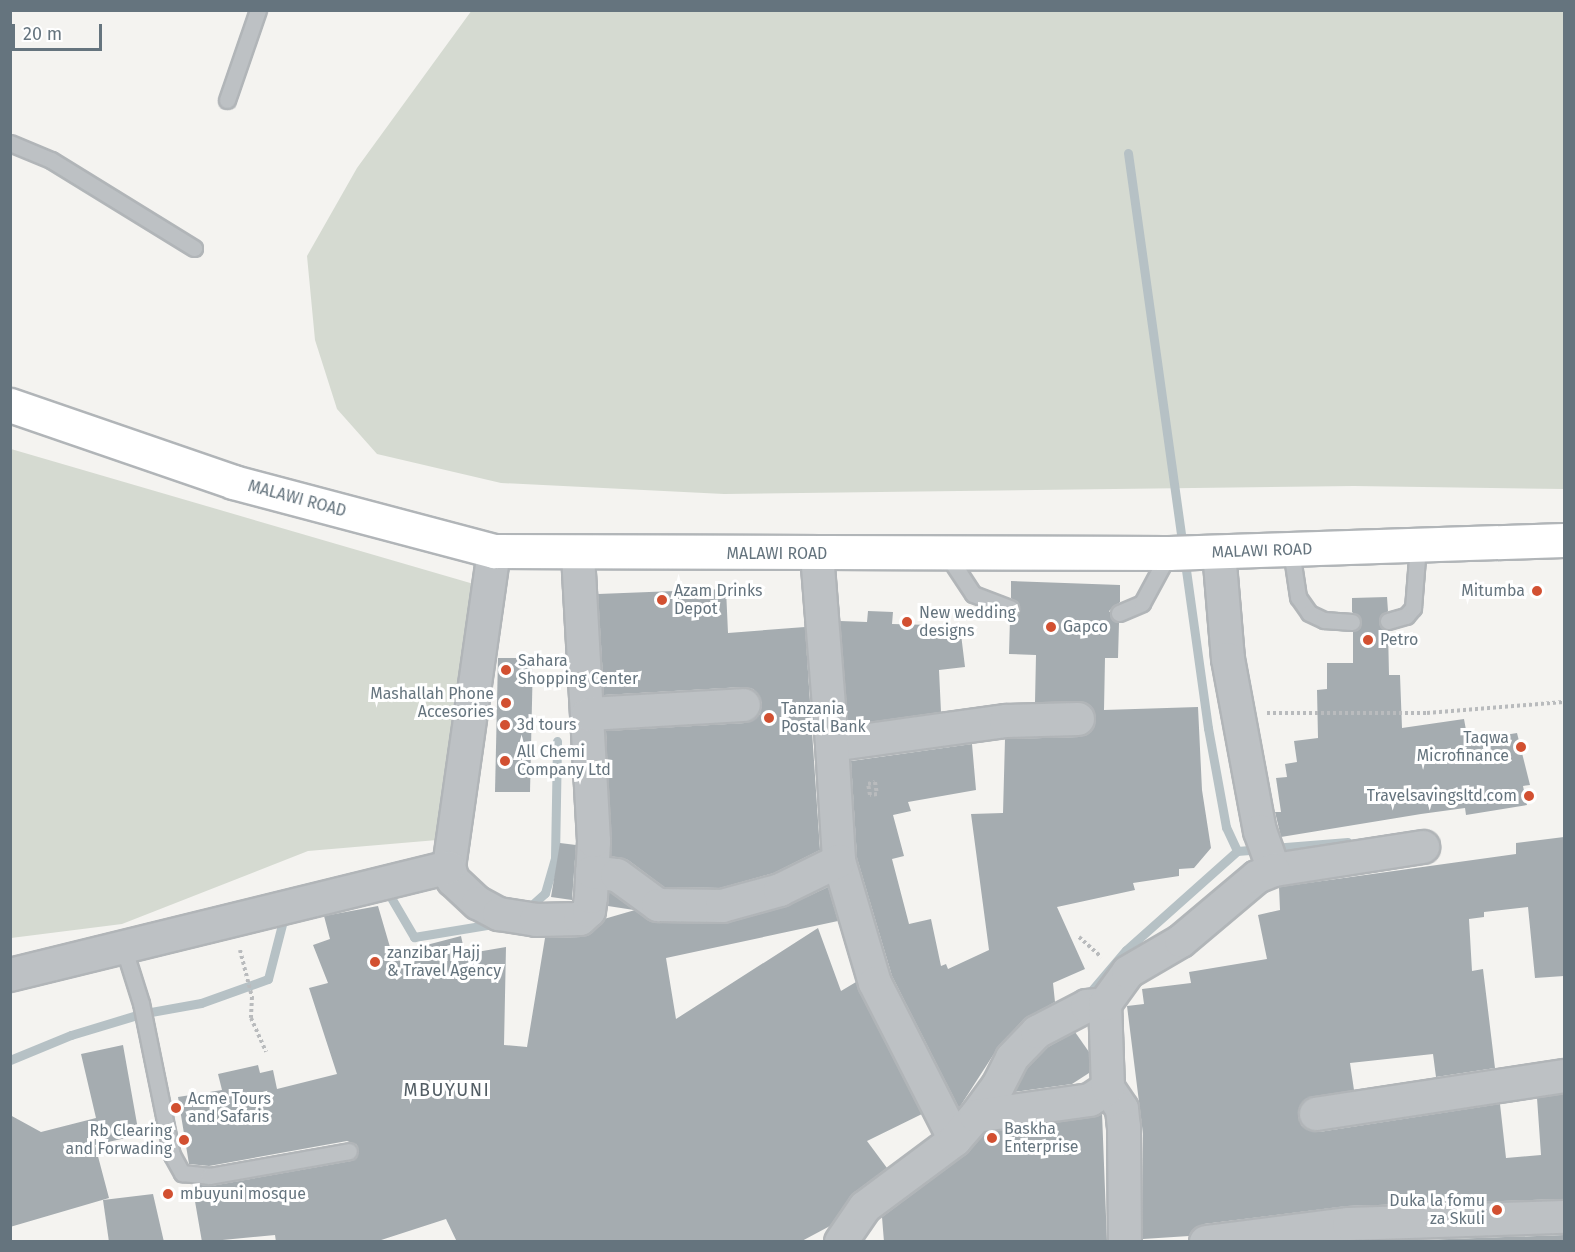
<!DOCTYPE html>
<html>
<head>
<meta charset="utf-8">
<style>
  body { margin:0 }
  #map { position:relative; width:1575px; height:1252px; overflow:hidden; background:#f4f3f0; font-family:"Fira Sans",sans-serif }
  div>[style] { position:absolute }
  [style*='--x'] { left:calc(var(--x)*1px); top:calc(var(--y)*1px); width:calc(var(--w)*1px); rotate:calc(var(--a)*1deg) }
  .green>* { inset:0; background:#d5dad1 }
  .stream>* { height:9px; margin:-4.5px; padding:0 4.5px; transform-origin:4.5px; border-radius:4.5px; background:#b6c1c5 }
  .building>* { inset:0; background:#a5acb0 }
  .path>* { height:4px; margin-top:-2px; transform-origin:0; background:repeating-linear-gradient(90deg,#b9bbbd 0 3px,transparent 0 6px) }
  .roads { filter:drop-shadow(2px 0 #b1b5b8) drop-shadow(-2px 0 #b1b5b8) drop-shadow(0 2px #b1b5b8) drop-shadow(0 -2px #b1b5b8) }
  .lane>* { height:15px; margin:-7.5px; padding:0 7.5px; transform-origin:7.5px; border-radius:7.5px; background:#bdc1c4 }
  .street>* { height:32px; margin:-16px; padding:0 16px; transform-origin:16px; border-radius:16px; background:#bdc1c4 }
  .primary>* { height:33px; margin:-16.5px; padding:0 16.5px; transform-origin:16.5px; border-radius:16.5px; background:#fff }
  .dots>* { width:16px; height:16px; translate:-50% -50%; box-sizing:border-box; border:3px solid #fff; border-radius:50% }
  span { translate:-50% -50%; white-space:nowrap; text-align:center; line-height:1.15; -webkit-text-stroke:6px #fff; paint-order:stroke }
  .street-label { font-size:16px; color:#65747e }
  .poi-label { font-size:16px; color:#65747e }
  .left { translate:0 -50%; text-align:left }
  .right { translate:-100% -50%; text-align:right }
  .neighbourhood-label { font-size:18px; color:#525d64; letter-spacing:1.5px }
  .frame { position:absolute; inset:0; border:12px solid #65747e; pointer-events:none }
  .scale { position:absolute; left:12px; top:24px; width:90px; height:27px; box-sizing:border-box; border:3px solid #65747e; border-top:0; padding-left:8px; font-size:18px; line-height:21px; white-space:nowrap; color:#65747e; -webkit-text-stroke:4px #fff; paint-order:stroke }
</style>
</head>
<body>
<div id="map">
  <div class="green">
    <i style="clip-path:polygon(472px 10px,1564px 11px,1564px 489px,1354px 486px,724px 494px,501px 483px,377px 454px,337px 409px,315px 340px,307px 256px,357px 168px)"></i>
    <i style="clip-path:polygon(11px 449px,484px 587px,456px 706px,437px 840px,308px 851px,122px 924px,11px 938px)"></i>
  </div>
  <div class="stream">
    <i style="--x:1128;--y:153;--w:581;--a:82.08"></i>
    <i style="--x:1208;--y:728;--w:101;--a:79.7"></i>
    <i style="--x:1226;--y:827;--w:26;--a:65"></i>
    <i style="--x:386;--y:889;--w:56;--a:59.7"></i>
    <i style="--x:414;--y:937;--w:86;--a:-9.4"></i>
    <i style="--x:524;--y:912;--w:28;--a:-42"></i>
    <i style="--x:545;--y:893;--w:36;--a:-74"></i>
    <i style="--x:555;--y:858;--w:117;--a:-89"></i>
    <i style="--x:1087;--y:996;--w:60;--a:-49.7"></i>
    <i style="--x:1126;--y:950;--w:149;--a:-41.7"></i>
    <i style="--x:1237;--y:851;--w:111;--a:-4.6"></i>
    <i style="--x:10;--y:1060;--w:66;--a:-22.3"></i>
    <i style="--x:71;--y:1035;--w:72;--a:-16.9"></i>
    <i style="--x:140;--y:1014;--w:62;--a:-10.2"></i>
    <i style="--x:201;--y:1003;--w:71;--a:-19.7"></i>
    <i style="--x:268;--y:979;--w:68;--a:-75.6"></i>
  </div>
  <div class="building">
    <i style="clip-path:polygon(1011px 581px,1120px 585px,1120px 602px,1109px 611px,1119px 623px,1118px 658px,1105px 658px,1104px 710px,1198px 707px,1202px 790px,1211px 848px,1194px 868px,1179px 869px,1179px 876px,1133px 883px,1135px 890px,1057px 907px,1085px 969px,1053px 983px,1055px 1002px,1024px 1019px,999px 1046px,959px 1108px,892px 976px,857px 858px,851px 761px,972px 744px,976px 790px,908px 802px,911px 811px,893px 815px,904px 856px,892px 859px,909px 924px,931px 919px,941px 966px,946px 964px,948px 969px,989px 950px,971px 814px,1003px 813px,1005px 739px,1079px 737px,1088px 734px,1096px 719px,1086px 703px,1035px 702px,1036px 655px,1009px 654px,1010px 618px,1020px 607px,1011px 598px)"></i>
    <i style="clip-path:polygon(726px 589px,728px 633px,805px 627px,820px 850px,774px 873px,720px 888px,664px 887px,628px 860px,611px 856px,606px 731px,745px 723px,760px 714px,762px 703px,753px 689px,743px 687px,604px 695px,598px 594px)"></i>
    <i style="clip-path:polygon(1387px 597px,1388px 611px,1379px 623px,1388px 630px,1389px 675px,1400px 675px,1402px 728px,1464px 719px,1468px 741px,1517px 733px,1530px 785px,1523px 786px,1527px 805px,1466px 815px,1465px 808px,1421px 814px,1281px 837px,1275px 812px,1281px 812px,1276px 778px,1287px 777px,1285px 764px,1297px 762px,1294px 741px,1318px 738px,1317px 690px,1327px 689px,1327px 663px,1353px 663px,1353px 632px,1362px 622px,1352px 612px,1352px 598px)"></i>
    <i style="clip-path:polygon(868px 611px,893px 612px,892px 624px,932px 625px,932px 633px,961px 634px,965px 667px,939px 670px,941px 712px,848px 725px,840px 621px,867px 622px)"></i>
    <i style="clip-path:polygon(498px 658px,533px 658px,530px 792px,495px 792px)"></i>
    <i style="clip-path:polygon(1564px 837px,1564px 976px,1535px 978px,1528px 907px,1484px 912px,1484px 917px,1469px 919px,1472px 971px,1483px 969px,1495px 1068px,1436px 1077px,1433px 1054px,1350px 1063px,1354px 1090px,1305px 1100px,1298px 1116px,1302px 1126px,1319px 1132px,1500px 1104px,1506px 1158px,1541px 1155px,1537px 1098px,1564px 1094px,1564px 1199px,1347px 1206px,1204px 1224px,1189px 1236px,1143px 1239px,1143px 1134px,1127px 1006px,1144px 1004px,1142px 989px,1191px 983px,1189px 972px,1267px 959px,1258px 915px,1280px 910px,1279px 887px,1516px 854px,1516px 843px)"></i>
    <i style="clip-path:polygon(560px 843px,576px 845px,572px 900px,551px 897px)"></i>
    <i style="clip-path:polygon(828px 887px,838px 921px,666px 958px,676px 1019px,818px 928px,841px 991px,856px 982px,922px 1114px,867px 1141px,887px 1168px,854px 1193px,830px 1226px,800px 1242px,457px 1242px,446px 1219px,375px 1242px,276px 1242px,275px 1235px,202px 1242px,192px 1184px,211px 1186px,351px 1161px,358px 1155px,357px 1145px,347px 1141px,209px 1166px,189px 1164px,178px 1097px,222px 1090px,218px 1074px,258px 1065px,260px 1073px,273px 1070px,277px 1089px,337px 1074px,309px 988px,328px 983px,313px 945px,330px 939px,324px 916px,378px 906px,392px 954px,461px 936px,465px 954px,506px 947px,504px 1045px,527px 1047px,545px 938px,581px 937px,604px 919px,635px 910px,658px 923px,726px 923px,785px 907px)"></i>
    <i style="clip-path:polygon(609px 892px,610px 892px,634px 910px,608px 906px)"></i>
    <i style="clip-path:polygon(1075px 1032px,1089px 1052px,1089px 1073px,1072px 1084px,1015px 1092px,1027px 1068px,1048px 1047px)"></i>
    <i style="clip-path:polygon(123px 1045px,139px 1135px,95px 1145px,109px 1198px,10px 1227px,10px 1115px,41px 1132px,96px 1118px,81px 1054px)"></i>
    <i style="clip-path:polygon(1102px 1113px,1107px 1242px,884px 1242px,882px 1217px,966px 1154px,985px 1133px)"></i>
    <i style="clip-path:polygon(153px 1194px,164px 1242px,109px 1242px,103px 1200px)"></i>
    <i style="clip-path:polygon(1564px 1235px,1564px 1242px,1365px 1242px)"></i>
  </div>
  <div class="path">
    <i style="--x:1267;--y:713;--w:160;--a:0"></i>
    <i style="--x:1427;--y:713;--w:137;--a:-4.6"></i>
    <i style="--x:875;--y:782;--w:12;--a:81"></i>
    <i style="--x:877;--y:794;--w:7;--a:172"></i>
    <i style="--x:870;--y:795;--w:11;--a:-100"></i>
    <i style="--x:868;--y:784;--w:7;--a:-16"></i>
    <i style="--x:1079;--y:937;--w:30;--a:42"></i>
    <i style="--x:240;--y:950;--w:49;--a:75.7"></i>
    <i style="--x:252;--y:997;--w:21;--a:93"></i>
    <i style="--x:251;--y:1018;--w:37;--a:66"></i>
  </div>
  <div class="roads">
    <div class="lane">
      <i style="--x:227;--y:100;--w:95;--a:-71"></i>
      <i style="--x:10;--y:143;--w:44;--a:22.5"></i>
      <i style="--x:51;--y:160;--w:168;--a:31.6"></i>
      <i style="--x:1291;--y:550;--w:48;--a:81.5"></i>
      <i style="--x:1298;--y:597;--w:19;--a:55"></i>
      <i style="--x:1309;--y:613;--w:17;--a:25"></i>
      <i style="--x:1324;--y:620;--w:28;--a:4"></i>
      <i style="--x:946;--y:553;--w:49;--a:56.6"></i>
      <i style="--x:973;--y:594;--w:40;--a:21"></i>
      <i style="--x:1119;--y:613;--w:25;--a:-23"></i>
      <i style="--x:1142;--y:603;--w:57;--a:-61.6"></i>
      <i style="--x:1388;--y:621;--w:19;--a:-16"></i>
      <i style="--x:1406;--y:616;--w:11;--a:-49"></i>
      <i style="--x:1413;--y:608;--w:62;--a:-85.4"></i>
      <i style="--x:123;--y:946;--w:60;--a:72.5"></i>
      <i style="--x:141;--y:1003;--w:155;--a:78.5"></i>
      <i style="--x:172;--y:1155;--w:21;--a:61"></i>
      <i style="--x:182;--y:1173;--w:27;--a:6"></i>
      <i style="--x:209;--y:1176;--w:142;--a:-10.1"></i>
    </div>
    <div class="street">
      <i style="--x:494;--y:551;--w:319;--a:98.1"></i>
      <i style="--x:449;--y:867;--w:14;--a:73"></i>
      <i style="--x:453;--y:880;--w:34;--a:43"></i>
      <i style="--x:478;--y:903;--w:24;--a:28"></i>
      <i style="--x:499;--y:914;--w:37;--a:9"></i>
      <i style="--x:536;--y:920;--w:44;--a:-1.3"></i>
      <i style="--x:580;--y:919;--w:12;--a:-42"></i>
      <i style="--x:589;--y:911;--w:14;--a:-82"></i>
      <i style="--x:591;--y:897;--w:56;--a:-86.9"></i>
      <i style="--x:594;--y:841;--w:288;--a:-93.2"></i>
      <i style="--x:1219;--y:552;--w:107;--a:85.2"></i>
      <i style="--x:1228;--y:659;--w:175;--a:79.5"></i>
      <i style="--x:1260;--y:831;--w:41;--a:70.3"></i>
      <i style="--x:1274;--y:870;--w:151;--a:-8.8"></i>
      <i style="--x:817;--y:554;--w:192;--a:85.5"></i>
      <i style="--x:832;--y:745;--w:176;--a:-7.9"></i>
      <i style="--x:1006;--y:721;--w:72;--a:-1.6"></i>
      <i style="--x:588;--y:714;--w:156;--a:-3.3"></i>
      <i style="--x:832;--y:745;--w:116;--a:86.5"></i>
      <i style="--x:839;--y:861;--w:127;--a:73.6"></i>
      <i style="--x:875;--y:983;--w:176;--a:63"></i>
      <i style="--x:592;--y:872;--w:25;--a:7"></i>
      <i style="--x:617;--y:875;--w:51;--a:36.2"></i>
      <i style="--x:658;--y:905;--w:64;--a:0.9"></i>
      <i style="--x:722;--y:906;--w:60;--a:-15.4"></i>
      <i style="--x:780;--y:890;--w:66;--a:-26.2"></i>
      <i style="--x:10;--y:975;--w:452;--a:-13.8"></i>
      <i style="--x:1108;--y:1088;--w:25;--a:56"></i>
      <i style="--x:1122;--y:1109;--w:18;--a:84"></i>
      <i style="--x:1124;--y:1127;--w:115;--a:89.5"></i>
      <i style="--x:1316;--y:1114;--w:251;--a:-8.7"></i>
      <i style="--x:976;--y:1116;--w:37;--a:-54"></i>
      <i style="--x:998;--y:1086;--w:31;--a:-63"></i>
      <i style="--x:1012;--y:1058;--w:36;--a:-46"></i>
      <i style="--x:1037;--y:1032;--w:56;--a:-27.5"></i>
      <i style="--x:1087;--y:1006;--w:18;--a:-6"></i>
      <i style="--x:841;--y:1242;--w:42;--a:-55.6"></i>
      <i style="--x:865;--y:1207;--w:112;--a:-36.7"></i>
      <i style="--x:955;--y:1140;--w:32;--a:-49"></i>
      <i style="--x:976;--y:1116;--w:115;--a:-8"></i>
      <i style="--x:1090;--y:1100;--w:22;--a:-34"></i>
      <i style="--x:1108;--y:1088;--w:84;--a:-92"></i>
      <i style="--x:1105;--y:1004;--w:39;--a:-54"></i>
      <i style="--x:1128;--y:972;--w:61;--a:-30.3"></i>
      <i style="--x:1181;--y:941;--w:99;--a:-40.1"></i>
      <i style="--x:1257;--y:877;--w:18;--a:-22"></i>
      <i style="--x:1206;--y:1242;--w:144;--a:-7.2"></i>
      <i style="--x:1349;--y:1224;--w:215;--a:-1.9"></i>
    </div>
    <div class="primary">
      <i style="--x:10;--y:405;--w:236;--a:19"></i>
      <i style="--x:233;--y:482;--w:270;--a:14.8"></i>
      <i style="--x:494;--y:551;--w:675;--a:0.17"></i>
      <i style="--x:1169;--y:553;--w:395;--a:-1.9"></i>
    </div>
  </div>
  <div class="dots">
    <i style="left:1537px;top:591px;background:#d25031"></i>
    <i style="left:662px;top:600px;background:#d25031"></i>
    <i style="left:907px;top:622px;background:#d25031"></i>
    <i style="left:1051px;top:627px;background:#d25031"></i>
    <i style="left:1368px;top:640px;background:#d25031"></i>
    <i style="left:506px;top:670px;background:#d25031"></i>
    <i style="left:506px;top:703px;background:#d25031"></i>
    <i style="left:769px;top:718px;background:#d25031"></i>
    <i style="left:505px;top:725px;background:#d25031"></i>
    <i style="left:1521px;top:747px;background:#d25031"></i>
    <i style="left:505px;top:761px;background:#d25031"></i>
    <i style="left:1529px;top:796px;background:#d25031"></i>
    <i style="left:375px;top:962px;background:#d25031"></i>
    <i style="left:176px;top:1108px;background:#d25031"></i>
    <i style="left:992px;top:1138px;background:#d25031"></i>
    <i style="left:184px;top:1140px;background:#d25031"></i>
    <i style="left:168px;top:1194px;background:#d25031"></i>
    <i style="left:1497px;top:1210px;background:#d25031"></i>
  </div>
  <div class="street-label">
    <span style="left:297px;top:499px;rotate:15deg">MALAWI ROAD</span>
    <span style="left:1262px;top:551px;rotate:-2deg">MALAWI ROAD</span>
    <span style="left:777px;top:554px">MALAWI ROAD</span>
  </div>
  <div class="poi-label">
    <span class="left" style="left:674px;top:600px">Azam Drinks<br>Depot</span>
    <span class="right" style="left:1525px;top:591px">Mitumba</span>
    <span class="left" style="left:919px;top:622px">New wedding<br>designs</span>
    <span class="left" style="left:1063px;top:627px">Gapco</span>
    <span class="left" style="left:1380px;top:640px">Petro</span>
    <span class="left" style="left:518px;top:670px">Sahara<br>Shopping Center</span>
    <span class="right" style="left:494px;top:703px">Mashallah Phone<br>Accesories</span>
    <span class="left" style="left:781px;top:718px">Tanzania<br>Postal Bank</span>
    <span class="left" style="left:517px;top:725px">3d tours</span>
    <span class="right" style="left:1509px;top:747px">Taqwa<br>Microfinance</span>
    <span class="left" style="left:517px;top:761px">All Chemi<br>Company Ltd</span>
    <span class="right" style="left:1517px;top:796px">Travelsavingsltd.com</span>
    <span class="left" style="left:387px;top:962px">zanzibar Hajj<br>&amp; Travel Agency</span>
    <span class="left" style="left:188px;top:1108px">Acme Tours<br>and Safaris</span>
    <span class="left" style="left:1004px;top:1138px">Baskha<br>Enterprise</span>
    <span class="right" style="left:172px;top:1140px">Rb Clearing<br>and Forwading</span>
    <span class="left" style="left:180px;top:1194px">mbuyuni mosque</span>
    <span class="right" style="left:1485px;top:1210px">Duka la fomu<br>za Skuli</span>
  </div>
  <div class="neighbourhood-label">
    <span style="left:447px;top:1090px">MBUYUNI</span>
  </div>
  <div class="frame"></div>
  <div class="scale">20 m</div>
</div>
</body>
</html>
